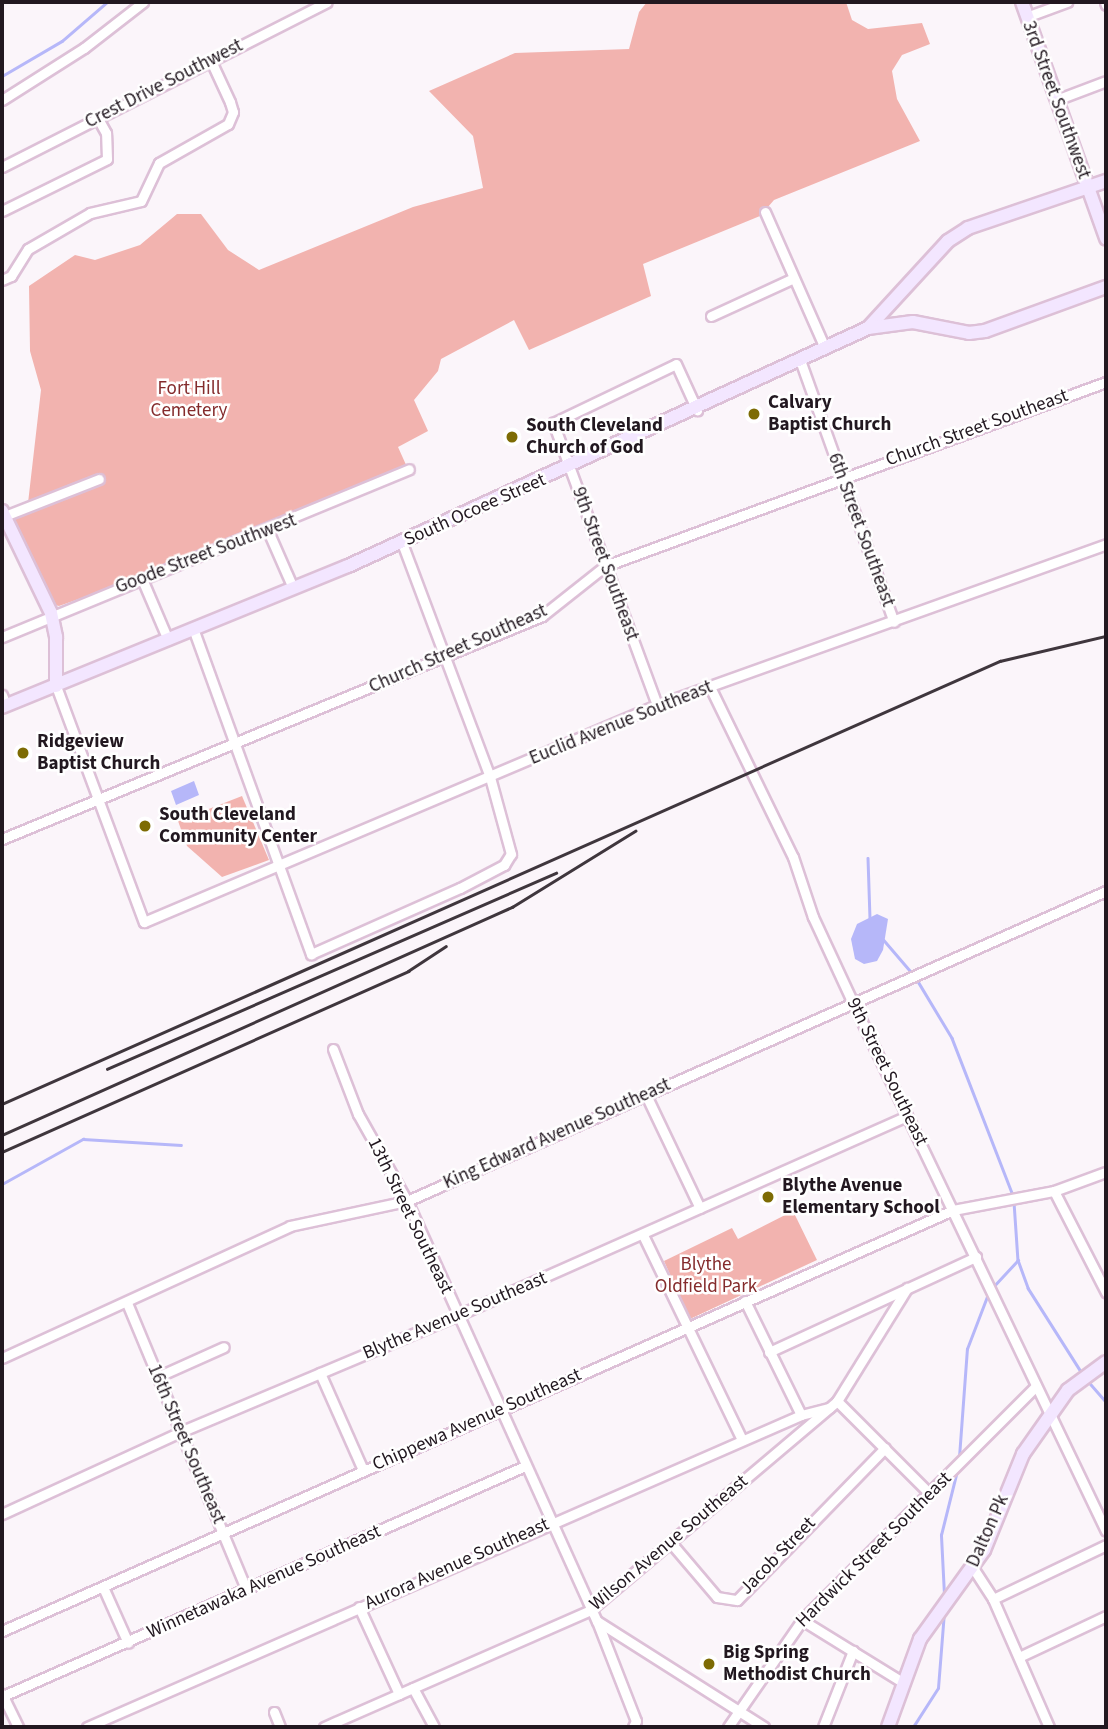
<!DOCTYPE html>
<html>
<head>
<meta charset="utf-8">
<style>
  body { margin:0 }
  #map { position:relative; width:1108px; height:1729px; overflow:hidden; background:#fbf5fa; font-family:"Source Sans 3",sans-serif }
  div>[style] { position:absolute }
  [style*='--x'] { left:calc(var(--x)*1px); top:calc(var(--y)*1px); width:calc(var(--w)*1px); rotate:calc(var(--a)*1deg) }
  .green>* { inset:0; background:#f2b3af }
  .water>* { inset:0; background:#b6b7f9 }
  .stream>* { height:2.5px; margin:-1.25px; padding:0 1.25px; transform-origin:1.25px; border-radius:1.25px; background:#b6b7f9 }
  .roads { filter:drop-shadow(2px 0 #ddc0d7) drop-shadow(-2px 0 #ddc0d7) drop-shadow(0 2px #ddc0d7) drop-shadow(0 -2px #ddc0d7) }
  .street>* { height:9px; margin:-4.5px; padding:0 4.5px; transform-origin:4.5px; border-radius:4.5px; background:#fff }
  .secondary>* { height:12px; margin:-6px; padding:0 6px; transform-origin:6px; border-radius:6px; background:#f3e6ff }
  .rail>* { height:2.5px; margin:-1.25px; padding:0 1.25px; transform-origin:1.25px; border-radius:1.25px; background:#3f363d }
  .dots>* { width:19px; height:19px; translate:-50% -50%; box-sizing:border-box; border:4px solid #fff; border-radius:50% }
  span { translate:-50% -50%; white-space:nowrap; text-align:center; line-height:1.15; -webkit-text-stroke:5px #fff; paint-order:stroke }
  .street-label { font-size:19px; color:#221820 }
  .park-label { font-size:19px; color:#842b2c }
  .poi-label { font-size:19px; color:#221820; font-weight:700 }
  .left { translate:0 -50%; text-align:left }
  .frame { position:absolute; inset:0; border:4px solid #221820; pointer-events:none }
</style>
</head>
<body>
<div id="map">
  <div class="green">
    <i style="clip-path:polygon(647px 2px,846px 2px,852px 20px,868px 29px,922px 23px,930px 44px,902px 55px,892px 71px,897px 99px,920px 141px,774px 200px,760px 216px,643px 264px,651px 296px,529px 350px,514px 320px,441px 359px,438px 371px,414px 400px,428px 431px,398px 447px,407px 467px,141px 577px,59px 606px,51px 604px,8px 512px,28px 503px,41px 390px,30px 351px,29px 286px,75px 255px,95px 260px,140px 245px,177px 214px,201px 214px,228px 250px,259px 270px,413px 207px,483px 188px,473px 136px,429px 91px,515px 53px,629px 49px,639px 12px)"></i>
    <i style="clip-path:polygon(242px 796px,269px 860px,222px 877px,187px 846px,178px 821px)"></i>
    <i style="clip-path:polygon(793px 1211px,817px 1260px,690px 1319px,664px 1261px,732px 1228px,738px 1239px)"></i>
  </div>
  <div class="water">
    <i style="clip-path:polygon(194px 781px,199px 795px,176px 805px,171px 791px)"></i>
    <i style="clip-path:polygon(877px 914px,888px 919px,883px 950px,877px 961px,864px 964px,855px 959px,851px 939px,857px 924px)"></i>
  </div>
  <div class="stream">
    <i style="--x:2;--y:76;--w:69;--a:-30.3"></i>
    <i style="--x:62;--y:41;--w:60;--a:-40.9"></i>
    <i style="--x:868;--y:858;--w:60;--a:88.1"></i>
    <i style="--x:883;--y:939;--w:45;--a:49.5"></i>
    <i style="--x:916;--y:978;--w:70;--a:59"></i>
    <i style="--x:952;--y:1038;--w:168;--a:68.8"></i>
    <i style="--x:2;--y:1184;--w:93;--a:-29.1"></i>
    <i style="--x:83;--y:1139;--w:98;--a:3.5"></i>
    <i style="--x:1014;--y:1202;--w:58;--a:86.1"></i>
    <i style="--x:1018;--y:1260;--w:30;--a:70"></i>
    <i style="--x:1028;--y:1288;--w:101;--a:57.6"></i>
    <i style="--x:992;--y:1288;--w:38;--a:-47"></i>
    <i style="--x:1088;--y:1381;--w:28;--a:49"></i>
    <i style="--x:959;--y:1457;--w:108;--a:-85.8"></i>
    <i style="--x:967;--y:1349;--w:59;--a:-69.1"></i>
    <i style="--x:944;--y:1595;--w:60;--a:-92.9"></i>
    <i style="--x:941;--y:1535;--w:70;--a:-76"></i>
    <i style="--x:913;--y:1727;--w:46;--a:-57.3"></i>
    <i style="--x:938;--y:1688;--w:76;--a:-85.5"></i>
  </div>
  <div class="roads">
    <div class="street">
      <i style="--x:1105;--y:2;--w:3;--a:72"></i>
      <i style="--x:1026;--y:17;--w:44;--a:-20.1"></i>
      <i style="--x:2;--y:100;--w:97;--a:-32.4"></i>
      <i style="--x:84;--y:48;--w:75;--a:-37.9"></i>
      <i style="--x:1056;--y:100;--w:53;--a:-20.8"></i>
      <i style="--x:2;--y:167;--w:364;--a:-26.9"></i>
      <i style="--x:2;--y:211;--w:117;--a:-26.3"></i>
      <i style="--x:107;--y:159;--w:26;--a:-92"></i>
      <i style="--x:106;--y:133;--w:18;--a:-119"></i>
      <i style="--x:765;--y:212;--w:149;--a:66.2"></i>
      <i style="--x:2;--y:280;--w:10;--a:-24"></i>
      <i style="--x:11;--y:276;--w:32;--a:-58"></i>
      <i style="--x:28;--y:249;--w:72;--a:-30.1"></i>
      <i style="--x:90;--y:213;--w:52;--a:-13.2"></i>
      <i style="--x:141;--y:201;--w:42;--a:-64.7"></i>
      <i style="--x:159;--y:163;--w:79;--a:-29.5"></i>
      <i style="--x:228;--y:124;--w:13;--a:-67"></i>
      <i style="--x:233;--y:112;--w:10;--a:-107"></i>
      <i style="--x:230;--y:102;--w:45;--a:-114.9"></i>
      <i style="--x:711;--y:316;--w:89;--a:-24.6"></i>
      <i style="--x:800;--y:360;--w:278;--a:70.3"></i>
      <i style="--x:2;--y:517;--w:104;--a:-21.4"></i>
      <i style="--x:268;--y:531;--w:62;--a:66.3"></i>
      <i style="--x:142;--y:579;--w:66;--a:66.9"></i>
      <i style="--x:194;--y:631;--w:344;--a:70.1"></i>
      <i style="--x:311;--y:954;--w:163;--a:-23.9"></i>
      <i style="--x:460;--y:888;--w:50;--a:-27.6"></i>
      <i style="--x:504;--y:865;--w:13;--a:-58"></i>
      <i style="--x:511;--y:854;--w:80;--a:-105.3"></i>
      <i style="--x:490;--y:777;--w:250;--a:-110.6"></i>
      <i style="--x:2;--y:637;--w:440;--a:-22.4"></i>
      <i style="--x:56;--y:686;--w:252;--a:69.6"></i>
      <i style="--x:144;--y:922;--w:557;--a:-22.93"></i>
      <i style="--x:657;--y:705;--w:477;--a:-19.7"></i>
      <i style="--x:710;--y:687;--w:189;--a:64"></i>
      <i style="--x:793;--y:857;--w:63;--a:71.6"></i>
      <i style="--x:813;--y:917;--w:95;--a:65.1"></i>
      <i style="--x:853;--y:1003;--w:585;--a:64.4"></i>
      <i style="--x:2;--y:695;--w:11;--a:68"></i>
      <i style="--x:657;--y:705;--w:301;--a:-110.2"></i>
      <i style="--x:553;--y:423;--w:136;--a:-25.6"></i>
      <i style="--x:676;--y:364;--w:51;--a:65.5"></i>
      <i style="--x:2;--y:839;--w:584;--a:-22.44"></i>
      <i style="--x:542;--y:616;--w:80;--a:-38.4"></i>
      <i style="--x:605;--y:566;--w:534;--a:-20.17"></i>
      <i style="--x:333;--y:1049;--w:70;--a:69"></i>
      <i style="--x:358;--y:1114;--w:100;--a:60.6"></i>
      <i style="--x:407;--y:1201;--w:461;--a:65.7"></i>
      <i style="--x:597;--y:1621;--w:107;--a:68.7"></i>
      <i style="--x:636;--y:1721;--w:7;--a:117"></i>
      <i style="--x:646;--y:1095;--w:125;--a:64.5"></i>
      <i style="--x:1054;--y:1191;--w:114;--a:62.8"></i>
      <i style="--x:643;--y:1235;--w:228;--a:64.2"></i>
      <i style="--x:745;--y:1301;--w:127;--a:63.8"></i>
      <i style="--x:127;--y:1303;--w:307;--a:67.4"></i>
      <i style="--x:769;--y:1352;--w:228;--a:-24.7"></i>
      <i style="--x:2;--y:1358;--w:317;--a:-24.6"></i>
      <i style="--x:290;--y:1226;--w:120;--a:-12.1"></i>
      <i style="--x:407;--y:1201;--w:765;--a:-23.92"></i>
      <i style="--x:320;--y:1373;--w:106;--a:66.1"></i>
      <i style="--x:157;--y:1377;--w:73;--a:-24.1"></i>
      <i style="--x:837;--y:1401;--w:130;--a:45"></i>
      <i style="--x:2;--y:1514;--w:196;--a:-24.7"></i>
      <i style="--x:180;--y:1432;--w:302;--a:-22.8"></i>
      <i style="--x:458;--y:1315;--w:491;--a:-23.9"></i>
      <i style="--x:671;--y:1543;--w:71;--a:49.6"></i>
      <i style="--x:717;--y:1597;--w:20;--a:9"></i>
      <i style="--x:737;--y:1600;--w:212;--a:-45.8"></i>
      <i style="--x:973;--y:1568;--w:37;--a:57"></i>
      <i style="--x:993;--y:1599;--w:140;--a:66.4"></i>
      <i style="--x:103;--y:1587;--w:61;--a:65.9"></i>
      <i style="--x:993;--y:1599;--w:125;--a:-25.5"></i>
      <i style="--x:359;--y:1607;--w:96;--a:65.3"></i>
      <i style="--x:802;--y:1620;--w:120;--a:31.7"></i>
      <i style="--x:597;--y:1621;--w:198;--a:32.4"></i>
      <i style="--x:2;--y:1631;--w:1040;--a:-23.88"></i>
      <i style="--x:953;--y:1210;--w:103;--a:-10.7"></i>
      <i style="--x:1054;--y:1191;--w:55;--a:-20.1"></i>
      <i style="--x:1019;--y:1657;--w:96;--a:-25.2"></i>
      <i style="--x:413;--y:1688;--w:44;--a:61.7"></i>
      <i style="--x:2;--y:1694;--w:37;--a:64"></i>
      <i style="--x:3;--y:1696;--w:570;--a:-23.78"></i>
      <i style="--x:274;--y:1712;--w:16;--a:68"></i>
      <i style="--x:87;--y:1727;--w:779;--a:-23.6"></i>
      <i style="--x:801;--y:1415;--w:29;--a:-14"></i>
      <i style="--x:324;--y:1727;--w:291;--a:-23.7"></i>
      <i style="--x:590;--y:1610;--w:324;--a:-40.2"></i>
      <i style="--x:837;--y:1401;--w:133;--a:-58.2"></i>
      <i style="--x:728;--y:1727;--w:130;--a:-55.3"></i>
      <i style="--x:802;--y:1620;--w:331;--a:-45"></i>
      <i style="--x:823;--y:1727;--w:82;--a:-68.5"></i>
    </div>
    <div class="secondary">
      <i style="--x:1022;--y:2;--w:251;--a:70.4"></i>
      <i style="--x:868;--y:328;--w:118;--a:-47.4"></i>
      <i style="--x:948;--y:241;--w:24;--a:-33"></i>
      <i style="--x:968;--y:228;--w:146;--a:-18.8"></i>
      <i style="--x:2;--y:511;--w:113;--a:64.3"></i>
      <i style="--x:51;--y:613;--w:25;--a:78"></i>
      <i style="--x:56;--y:637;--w:49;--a:90"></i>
      <i style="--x:2;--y:707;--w:374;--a:-22.2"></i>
      <i style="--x:348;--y:566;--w:572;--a:-24.59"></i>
      <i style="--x:868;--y:328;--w:45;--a:-7.6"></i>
      <i style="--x:913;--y:322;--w:57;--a:11.1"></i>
      <i style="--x:969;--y:333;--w:16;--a:-7"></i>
      <i style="--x:985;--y:331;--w:129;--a:-20"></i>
      <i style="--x:888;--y:1727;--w:94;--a:-70"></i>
      <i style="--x:920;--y:1639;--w:110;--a:-54.3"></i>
      <i style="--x:984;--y:1550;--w:104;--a:-67.9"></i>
      <i style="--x:1023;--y:1454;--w:78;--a:-54.9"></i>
      <i style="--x:1068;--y:1390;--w:47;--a:-36.4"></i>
    </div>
  </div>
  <div class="rail">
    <i style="--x:107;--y:1069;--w:490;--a:-23.6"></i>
    <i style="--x:2;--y:1104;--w:1092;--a:-23.94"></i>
    <i style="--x:1000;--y:661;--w:109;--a:-13.3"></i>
    <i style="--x:2;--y:1135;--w:559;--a:-24.09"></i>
    <i style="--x:512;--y:907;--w:145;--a:-31.7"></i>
    <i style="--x:2;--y:1152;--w:445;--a:-24"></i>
    <i style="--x:408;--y:971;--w:45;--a:-33.3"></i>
  </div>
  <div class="dots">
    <i style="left:754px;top:414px;background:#7d6b04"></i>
    <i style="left:512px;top:437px;background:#7d6b04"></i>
    <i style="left:23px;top:753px;background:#7d6b04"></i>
    <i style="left:145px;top:826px;background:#7d6b04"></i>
    <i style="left:768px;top:1197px;background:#7d6b04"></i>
    <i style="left:709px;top:1664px;background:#7d6b04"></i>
  </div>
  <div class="street-label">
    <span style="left:164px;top:84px;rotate:-27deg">Crest Drive Southwest</span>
    <span style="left:1056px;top:100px;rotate:70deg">3rd Street Southwest</span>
    <span style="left:977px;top:428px;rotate:-20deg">Church Street Southeast</span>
    <span style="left:475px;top:510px;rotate:-24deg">South Ocoee Street</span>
    <span style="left:861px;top:530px;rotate:70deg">6th Street Southeast</span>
    <span style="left:206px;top:554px;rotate:-21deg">Goode Street Southwest</span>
    <span style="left:605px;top:564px;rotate:70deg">9th Street Southeast</span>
    <span style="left:458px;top:649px;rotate:-24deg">Church Street Southeast</span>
    <span style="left:621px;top:723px;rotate:-22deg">Euclid Avenue Southeast</span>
    <span style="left:887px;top:1072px;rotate:64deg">9th Street Southeast</span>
    <span style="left:557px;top:1134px;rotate:-24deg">King Edward Avenue Southeast</span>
    <span style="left:410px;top:1216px;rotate:64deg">13th Street Southeast</span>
    <span style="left:455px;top:1316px;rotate:-23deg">Blythe Avenue Southeast</span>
    <span style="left:477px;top:1420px;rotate:-24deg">Chippewa Avenue Southeast</span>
    <span style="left:186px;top:1444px;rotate:67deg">16th Street Southeast</span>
    <span style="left:988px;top:1531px;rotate:-66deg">Dalton Pk</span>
    <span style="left:669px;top:1543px;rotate:-40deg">Wilson Avenue Southeast</span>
    <span style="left:874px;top:1550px;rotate:-45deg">Hardwick Street Southeast</span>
    <span style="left:778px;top:1556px;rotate:-46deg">Jacob Street</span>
    <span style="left:457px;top:1564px;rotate:-24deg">Aurora Avenue Southeast</span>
    <span style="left:264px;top:1582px;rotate:-24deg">Winnetawaka Avenue Southeast</span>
  </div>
  <div class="park-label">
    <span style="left:189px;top:400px">Fort Hill<br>Cemetery</span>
    <span style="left:706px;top:1276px">Blythe<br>Oldfield Park</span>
  </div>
  <div class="poi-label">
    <span class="left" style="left:768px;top:414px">Calvary<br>Baptist Church</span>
    <span class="left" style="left:526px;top:437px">South Cleveland<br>Church of God</span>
    <span class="left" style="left:37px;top:753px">Ridgeview<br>Baptist Church</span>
    <span class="left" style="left:159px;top:826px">South Cleveland<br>Community Center</span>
    <span class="left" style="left:782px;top:1197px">Blythe Avenue<br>Elementary School</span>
    <span class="left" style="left:723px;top:1664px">Big Spring<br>Methodist Church</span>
  </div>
  <div class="frame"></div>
</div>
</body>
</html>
